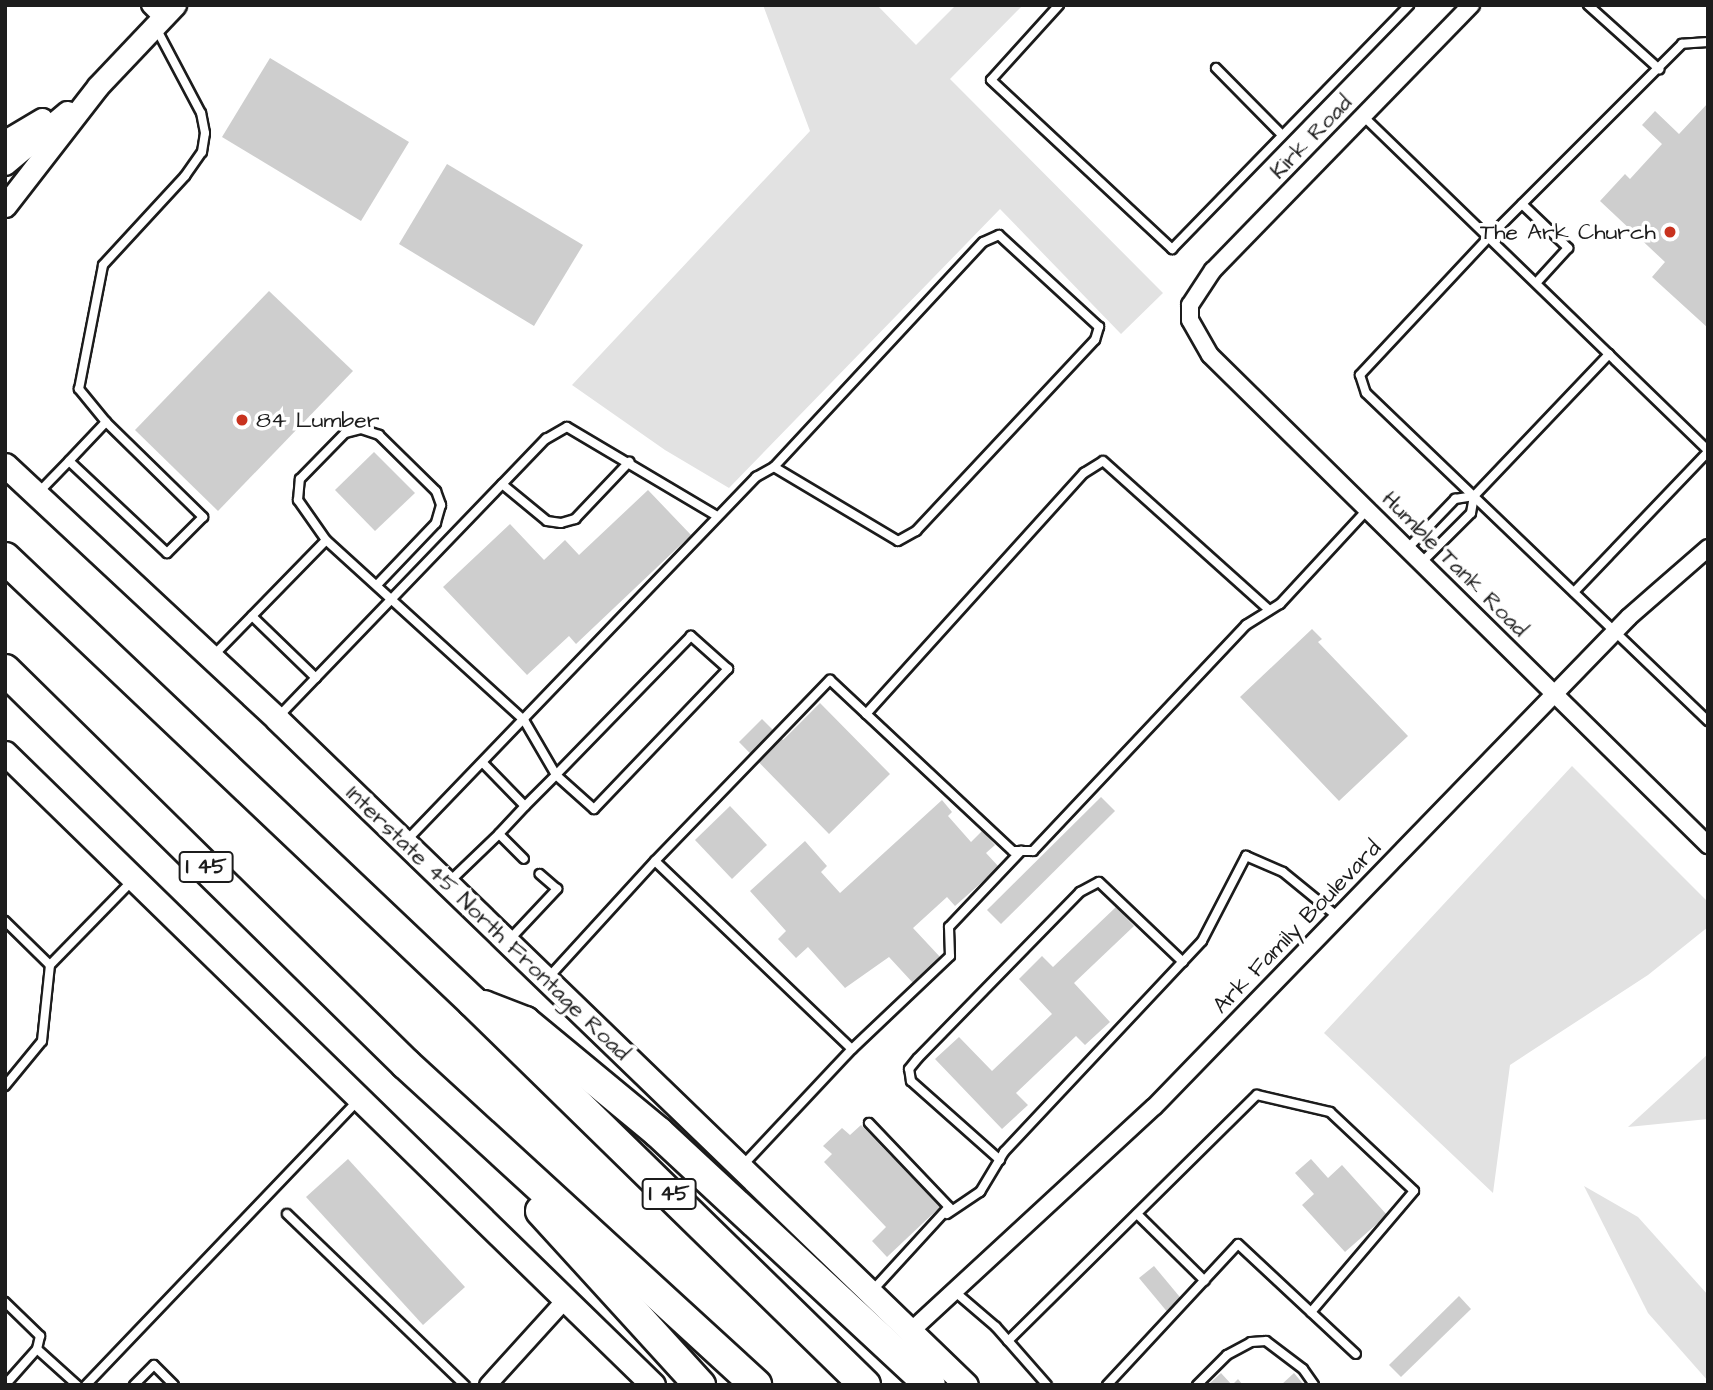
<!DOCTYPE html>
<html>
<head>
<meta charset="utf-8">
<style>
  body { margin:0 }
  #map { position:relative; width:1713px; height:1390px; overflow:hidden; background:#fff; font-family:"Architects Daughter",sans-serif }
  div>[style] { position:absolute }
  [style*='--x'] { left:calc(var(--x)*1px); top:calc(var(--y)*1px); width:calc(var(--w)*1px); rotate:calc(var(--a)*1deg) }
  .green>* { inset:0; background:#e2e2e2 }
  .building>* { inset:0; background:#cecece }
  .roads { filter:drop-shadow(2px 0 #1c1c1c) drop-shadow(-2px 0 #1c1c1c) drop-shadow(0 2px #1c1c1c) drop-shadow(0 -2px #1c1c1c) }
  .service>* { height:8px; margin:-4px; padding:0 4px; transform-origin:4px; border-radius:4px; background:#fff }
  .minor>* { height:16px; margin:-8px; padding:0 8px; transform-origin:8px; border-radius:8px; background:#fff }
  .tertiary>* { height:21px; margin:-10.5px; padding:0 10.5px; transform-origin:10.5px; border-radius:10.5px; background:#fff }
  .secondary>* { height:23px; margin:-11.5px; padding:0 11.5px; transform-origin:11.5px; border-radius:11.5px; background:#fff }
  .motorway>* { height:30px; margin:-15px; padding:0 15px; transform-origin:15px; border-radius:15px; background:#fff }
  .dots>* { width:19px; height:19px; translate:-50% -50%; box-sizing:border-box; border:4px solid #fff; border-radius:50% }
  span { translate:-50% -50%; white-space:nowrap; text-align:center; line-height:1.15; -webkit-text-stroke:7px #fff; paint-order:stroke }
  .shield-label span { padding:2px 5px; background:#fff; border:2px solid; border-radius:5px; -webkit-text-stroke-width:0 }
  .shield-label { font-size:21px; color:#1c1c1c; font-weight:700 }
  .street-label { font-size:23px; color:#1c1c1c }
  .poi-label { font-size:23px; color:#1c1c1c }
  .right { translate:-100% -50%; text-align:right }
  .left { translate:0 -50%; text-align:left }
  .frame { position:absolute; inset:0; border:7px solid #1c1c1c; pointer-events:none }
</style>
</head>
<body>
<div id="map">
  <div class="green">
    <i style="clip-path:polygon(763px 5px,877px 5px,916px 45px,956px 5px,1023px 5px,950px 79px,1163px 293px,1121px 334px,1000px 209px,729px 488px,665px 450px,572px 385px,810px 131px)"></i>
    <i style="clip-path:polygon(1572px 766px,1708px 902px,1708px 927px,1648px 975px,1510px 1065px,1493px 1193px,1324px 1033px)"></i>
    <i style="clip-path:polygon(1708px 1054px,1708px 1119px,1628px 1127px)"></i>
    <i style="clip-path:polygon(1584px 1186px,1638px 1217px,1708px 1295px,1708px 1381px,1648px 1313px)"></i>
  </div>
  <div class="building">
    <i style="clip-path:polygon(270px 58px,409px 142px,361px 221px,222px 137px)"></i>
    <i style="clip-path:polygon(1708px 103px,1708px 328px,1652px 277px,1665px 262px,1600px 201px,1625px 174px,1630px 179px,1662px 144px,1642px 125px,1655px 111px,1679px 134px)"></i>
    <i style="clip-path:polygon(447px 164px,583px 245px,534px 326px,399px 244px)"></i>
    <i style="clip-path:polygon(269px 291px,353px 371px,218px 511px,135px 430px)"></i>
    <i style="clip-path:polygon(374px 452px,415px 493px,375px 531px,335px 490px)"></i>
    <i style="clip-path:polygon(648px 490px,691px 535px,576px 644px,569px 636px,527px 675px,443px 587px,510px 524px,544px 560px,565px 540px,579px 555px)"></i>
    <i style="clip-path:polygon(1312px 629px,1322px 639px,1318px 642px,1408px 736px,1339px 801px,1240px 697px)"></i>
    <i style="clip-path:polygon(820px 703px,890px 774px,829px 834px,739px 742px,762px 719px,783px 740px)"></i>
    <i style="clip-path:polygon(1101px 797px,1115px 811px,1001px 924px,987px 910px)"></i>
    <i style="clip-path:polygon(942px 800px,952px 812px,948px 816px,971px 842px,982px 831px,995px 845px,986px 853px,999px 867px,955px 906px,947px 897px,913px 928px,941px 958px,913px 983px,889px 957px,845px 988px,808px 947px,796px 958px,778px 939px,786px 931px,750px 891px,805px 841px,827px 866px,821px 872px,840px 893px)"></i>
    <i style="clip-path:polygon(730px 806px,767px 845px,732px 879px,695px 840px)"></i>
    <i style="clip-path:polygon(1116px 907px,1134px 926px,1074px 983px,1110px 1022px,1085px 1045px,1076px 1036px,1016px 1093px,1028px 1105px,1002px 1129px,935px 1059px,959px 1037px,992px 1071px,1052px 1014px,1019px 979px,1042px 956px,1053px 967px)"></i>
    <i style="clip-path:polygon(861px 1125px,940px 1207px,887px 1257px,872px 1241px,886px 1227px,824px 1162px,832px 1154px,823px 1146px,842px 1128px,850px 1135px)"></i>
    <i style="clip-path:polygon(348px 1159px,465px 1287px,423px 1325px,306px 1197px)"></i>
    <i style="clip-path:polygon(1311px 1159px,1328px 1178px,1342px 1165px,1387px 1215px,1345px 1252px,1302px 1205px,1314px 1194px,1295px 1173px)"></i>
    <i style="clip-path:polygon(1154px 1266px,1184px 1302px,1169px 1314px,1139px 1278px)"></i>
    <i style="clip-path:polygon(1459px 1296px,1471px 1309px,1401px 1377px,1389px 1365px)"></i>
    <i style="clip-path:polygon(1221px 1373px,1232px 1385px,1238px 1379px,1243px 1385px,1208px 1385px)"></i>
    <i style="clip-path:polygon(1294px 1373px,1304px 1385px,1281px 1385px)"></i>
  </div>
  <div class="roads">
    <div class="service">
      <i style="--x:1059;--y:5;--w:101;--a:132.2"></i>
      <i style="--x:991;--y:80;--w:248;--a:43"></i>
      <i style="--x:1172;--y:249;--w:340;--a:-45.8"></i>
      <i style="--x:1588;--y:5;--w:96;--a:42"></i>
      <i style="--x:1708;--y:42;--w:26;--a:176"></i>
      <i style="--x:1682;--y:44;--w:273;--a:135"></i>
      <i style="--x:1489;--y:237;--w:189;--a:133.1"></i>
      <i style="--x:1360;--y:375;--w:19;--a:72"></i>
      <i style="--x:1366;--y:393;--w:474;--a:43.8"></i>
      <i style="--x:1216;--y:68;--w:94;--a:45.4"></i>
      <i style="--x:1363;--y:116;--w:480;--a:44.1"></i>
      <i style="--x:1522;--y:204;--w:64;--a:43.7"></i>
      <i style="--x:1568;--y:248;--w:47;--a:132.4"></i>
      <i style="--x:106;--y:422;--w:43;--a:-129.3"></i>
      <i style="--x:79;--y:389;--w:126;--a:-79"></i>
      <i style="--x:103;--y:265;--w:121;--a:-47.3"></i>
      <i style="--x:185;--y:176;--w:29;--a:-55"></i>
      <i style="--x:202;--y:152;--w:19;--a:-81"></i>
      <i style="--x:205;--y:133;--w:20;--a:-101"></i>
      <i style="--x:201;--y:113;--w:96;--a:-117.9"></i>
      <i style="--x:502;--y:484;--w:58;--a:39.4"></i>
      <i style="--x:547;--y:521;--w:14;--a:8"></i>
      <i style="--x:561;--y:523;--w:15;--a:-16"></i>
      <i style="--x:575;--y:519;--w:79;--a:-46.5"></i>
      <i style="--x:38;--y:493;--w:45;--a:-45.9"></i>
      <i style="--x:69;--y:461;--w:54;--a:-46.5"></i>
      <i style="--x:106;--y:422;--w:136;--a:44.4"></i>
      <i style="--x:203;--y:517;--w:51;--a:135"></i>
      <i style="--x:167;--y:553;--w:134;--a:-136.8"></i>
      <i style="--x:326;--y:540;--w:49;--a:-125"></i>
      <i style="--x:298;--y:500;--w:21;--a:-85"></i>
      <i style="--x:300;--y:479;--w:64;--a:-45.6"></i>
      <i style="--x:345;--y:433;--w:16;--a:-14"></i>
      <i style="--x:361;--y:429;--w:19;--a:18"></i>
      <i style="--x:379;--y:435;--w:80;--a:44.5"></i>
      <i style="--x:436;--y:491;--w:15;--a:70"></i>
      <i style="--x:441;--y:505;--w:19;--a:106"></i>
      <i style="--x:436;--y:523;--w:84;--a:133.6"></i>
      <i style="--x:1406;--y:550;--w:71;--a:-46.1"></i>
      <i style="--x:1455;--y:499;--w:19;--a:-9"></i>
      <i style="--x:1420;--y:564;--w:72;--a:-45"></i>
      <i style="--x:1471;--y:513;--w:17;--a:-80"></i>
      <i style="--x:1474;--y:496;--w:196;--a:-46.4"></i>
      <i style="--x:1574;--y:592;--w:194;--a:-46.3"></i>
      <i style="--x:252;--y:616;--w:89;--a:44.1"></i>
      <i style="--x:212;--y:657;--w:163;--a:-45.7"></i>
      <i style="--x:326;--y:540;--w:268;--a:42.3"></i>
      <i style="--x:524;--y:720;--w:64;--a:59.8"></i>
      <i style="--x:556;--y:775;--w:51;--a:41.8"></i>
      <i style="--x:594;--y:809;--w:194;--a:-46.3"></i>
      <i style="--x:728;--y:669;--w:50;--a:-138.3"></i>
      <i style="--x:691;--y:636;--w:194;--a:134.2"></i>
      <i style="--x:556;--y:775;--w:44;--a:135"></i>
      <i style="--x:525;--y:806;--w:38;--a:133"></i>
      <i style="--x:866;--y:714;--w:325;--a:-47.9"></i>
      <i style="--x:1084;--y:473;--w:22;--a:-32"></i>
      <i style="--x:1103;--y:461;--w:223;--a:41.9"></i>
      <i style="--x:279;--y:716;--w:385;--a:-46.1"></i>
      <i style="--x:546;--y:439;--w:24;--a:-30"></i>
      <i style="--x:567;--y:427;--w:172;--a:30.7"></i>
      <i style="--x:483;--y:763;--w:60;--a:45.7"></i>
      <i style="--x:407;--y:840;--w:504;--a:-46.13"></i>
      <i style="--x:756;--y:477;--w:21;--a:-29"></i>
      <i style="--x:774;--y:467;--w:144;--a:30.8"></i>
      <i style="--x:898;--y:541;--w:21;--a:-29"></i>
      <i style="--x:916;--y:531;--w:262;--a:-46.9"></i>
      <i style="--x:1095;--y:340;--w:14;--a:-73"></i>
      <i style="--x:1099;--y:327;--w:136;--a:-137.4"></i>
      <i style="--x:999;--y:235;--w:17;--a:156"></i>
      <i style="--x:983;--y:242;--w:307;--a:132.9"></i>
      <i style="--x:655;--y:861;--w:252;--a:-46"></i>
      <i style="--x:830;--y:680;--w:250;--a:43.1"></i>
      <i style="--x:1013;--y:851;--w:20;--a:0"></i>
      <i style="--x:1033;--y:851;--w:311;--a:-46.7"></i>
      <i style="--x:1246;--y:625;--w:40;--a:-32"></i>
      <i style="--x:1280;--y:604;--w:128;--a:-47.2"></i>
      <i style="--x:448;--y:883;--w:71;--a:-43.9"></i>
      <i style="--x:499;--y:834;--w:35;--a:45"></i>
      <i style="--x:5;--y:921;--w:63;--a:44.4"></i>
      <i style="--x:510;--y:939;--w:69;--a:-46.8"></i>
      <i style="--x:557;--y:889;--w:23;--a:-139"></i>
      <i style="--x:548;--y:978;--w:159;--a:-47.6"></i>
      <i style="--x:655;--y:861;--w:272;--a:43.7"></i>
      <i style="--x:852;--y:1049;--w:161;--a:133.2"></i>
      <i style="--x:852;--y:1049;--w:135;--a:-43.5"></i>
      <i style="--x:950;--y:956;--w:29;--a:-92"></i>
      <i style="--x:949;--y:927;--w:105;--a:-46.5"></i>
      <i style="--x:5;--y:1086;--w:58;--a:-50.6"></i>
      <i style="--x:42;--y:1041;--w:76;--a:-84"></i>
      <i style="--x:50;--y:965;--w:117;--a:-45.7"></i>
      <i style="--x:869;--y:1123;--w:116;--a:46.4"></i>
      <i style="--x:949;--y:1207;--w:115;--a:132.5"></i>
      <i style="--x:1000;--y:1160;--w:119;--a:-138.4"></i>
      <i style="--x:911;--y:1081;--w:12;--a:-99"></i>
      <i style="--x:909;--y:1069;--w:14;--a:-51"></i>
      <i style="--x:918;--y:1058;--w:232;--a:-45.7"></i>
      <i style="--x:1080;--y:892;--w:21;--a:-28"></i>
      <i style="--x:1099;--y:882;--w:116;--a:43.6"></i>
      <i style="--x:287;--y:1214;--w:247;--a:43.9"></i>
      <i style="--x:947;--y:1214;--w:40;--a:-34"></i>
      <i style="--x:980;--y:1192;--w:47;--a:-59"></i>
      <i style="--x:1004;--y:1152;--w:289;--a:-46.8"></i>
      <i style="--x:1202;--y:941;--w:96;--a:-62.6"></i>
      <i style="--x:1246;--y:856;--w:40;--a:23.4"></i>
      <i style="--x:1283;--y:872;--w:71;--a:39.3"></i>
      <i style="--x:1137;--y:1214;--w:95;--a:44.6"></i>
      <i style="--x:954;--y:1291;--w:55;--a:40.6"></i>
      <i style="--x:996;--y:1327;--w:77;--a:48.7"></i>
      <i style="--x:5;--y:1302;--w:49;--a:44.2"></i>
      <i style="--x:40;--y:1336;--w:13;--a:103"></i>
      <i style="--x:37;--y:1349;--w:54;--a:42"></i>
      <i style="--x:1008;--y:1341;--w:350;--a:-44.7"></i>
      <i style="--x:1257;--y:1095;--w:75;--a:13.1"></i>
      <i style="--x:1330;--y:1112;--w:115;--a:43.2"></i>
      <i style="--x:1414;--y:1191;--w:159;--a:130.4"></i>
      <i style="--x:5;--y:1385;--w:48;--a:-48.4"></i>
      <i style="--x:86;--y:1385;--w:395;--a:-46.3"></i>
      <i style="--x:134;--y:1385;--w:28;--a:-45"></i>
      <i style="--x:154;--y:1365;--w:28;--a:45"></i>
      <i style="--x:1107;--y:1385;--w:192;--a:-47.1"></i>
      <i style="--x:1238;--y:1244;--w:161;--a:43"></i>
      <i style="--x:1197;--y:1385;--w:42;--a:-45"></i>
      <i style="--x:1227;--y:1355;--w:27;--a:-28"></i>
      <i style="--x:1251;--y:1342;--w:15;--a:-4"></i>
      <i style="--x:1266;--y:1341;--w:46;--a:37.1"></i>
      <i style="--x:1303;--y:1369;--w:19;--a:55"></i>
    </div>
    <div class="minor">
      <i style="--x:150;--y:5;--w:18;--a:45"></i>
      <i style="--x:1471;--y:5;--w:370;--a:134.2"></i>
      <i style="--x:1213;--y:270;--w:42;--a:123.3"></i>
      <i style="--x:1190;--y:305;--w:15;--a:90"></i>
      <i style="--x:1190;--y:320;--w:40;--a:60.3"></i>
      <i style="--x:1210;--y:355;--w:699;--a:44.54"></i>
      <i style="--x:911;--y:1331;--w:330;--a:-42.7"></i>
      <i style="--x:1154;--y:1107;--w:682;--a:-45.89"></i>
      <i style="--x:1629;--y:617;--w:105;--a:-41.1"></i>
      <i style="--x:488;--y:1385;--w:116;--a:-47.8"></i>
    </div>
    <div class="tertiary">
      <i style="--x:5;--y:141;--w:43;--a:-30.7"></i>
      <i style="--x:5;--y:164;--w:81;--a:-40"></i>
      <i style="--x:5;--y:206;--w:152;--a:-52.2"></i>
      <i style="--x:98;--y:86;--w:112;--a:-46.5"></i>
    </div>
    <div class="secondary">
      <i style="--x:5;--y:465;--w:372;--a:43"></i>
      <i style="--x:277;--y:719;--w:958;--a:44.03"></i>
      <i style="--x:5;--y:753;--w:905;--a:44.28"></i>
    </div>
    <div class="motorway">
      <i style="--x:5;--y:558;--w:645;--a:43.49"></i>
      <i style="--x:473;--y:1002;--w:548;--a:44.33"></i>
      <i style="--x:5;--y:670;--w:562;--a:44.5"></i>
      <i style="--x:406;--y:1064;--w:475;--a:42.5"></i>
      <i style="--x:484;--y:1006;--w:44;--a:21.3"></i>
      <i style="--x:525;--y:1022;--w:173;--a:39.6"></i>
      <i style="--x:658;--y:1132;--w:371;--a:42.9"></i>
      <i style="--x:541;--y:1211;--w:236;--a:47.6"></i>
    </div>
  </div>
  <div class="dots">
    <i style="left:1670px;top:232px;background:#c8321e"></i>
    <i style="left:242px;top:420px;background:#c8321e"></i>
  </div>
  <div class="shield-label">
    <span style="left:206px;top:867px">I 45</span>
    <span style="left:669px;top:1194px">I 45</span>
  </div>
  <div class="street-label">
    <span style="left:1311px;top:137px;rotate:-46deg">Kirk Road</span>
    <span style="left:1455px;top:564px;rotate:45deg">Humble Tank Road</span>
    <span style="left:488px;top:923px;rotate:44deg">Interstate 45 North Frontage Road</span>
    <span style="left:1297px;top:927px;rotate:-46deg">Ark Family Boulevard</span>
  </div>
  <div class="poi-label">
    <span class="right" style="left:1656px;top:232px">The Ark Church</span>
    <span class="left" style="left:256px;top:420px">84 Lumber</span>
  </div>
  <div class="frame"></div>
</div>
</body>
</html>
